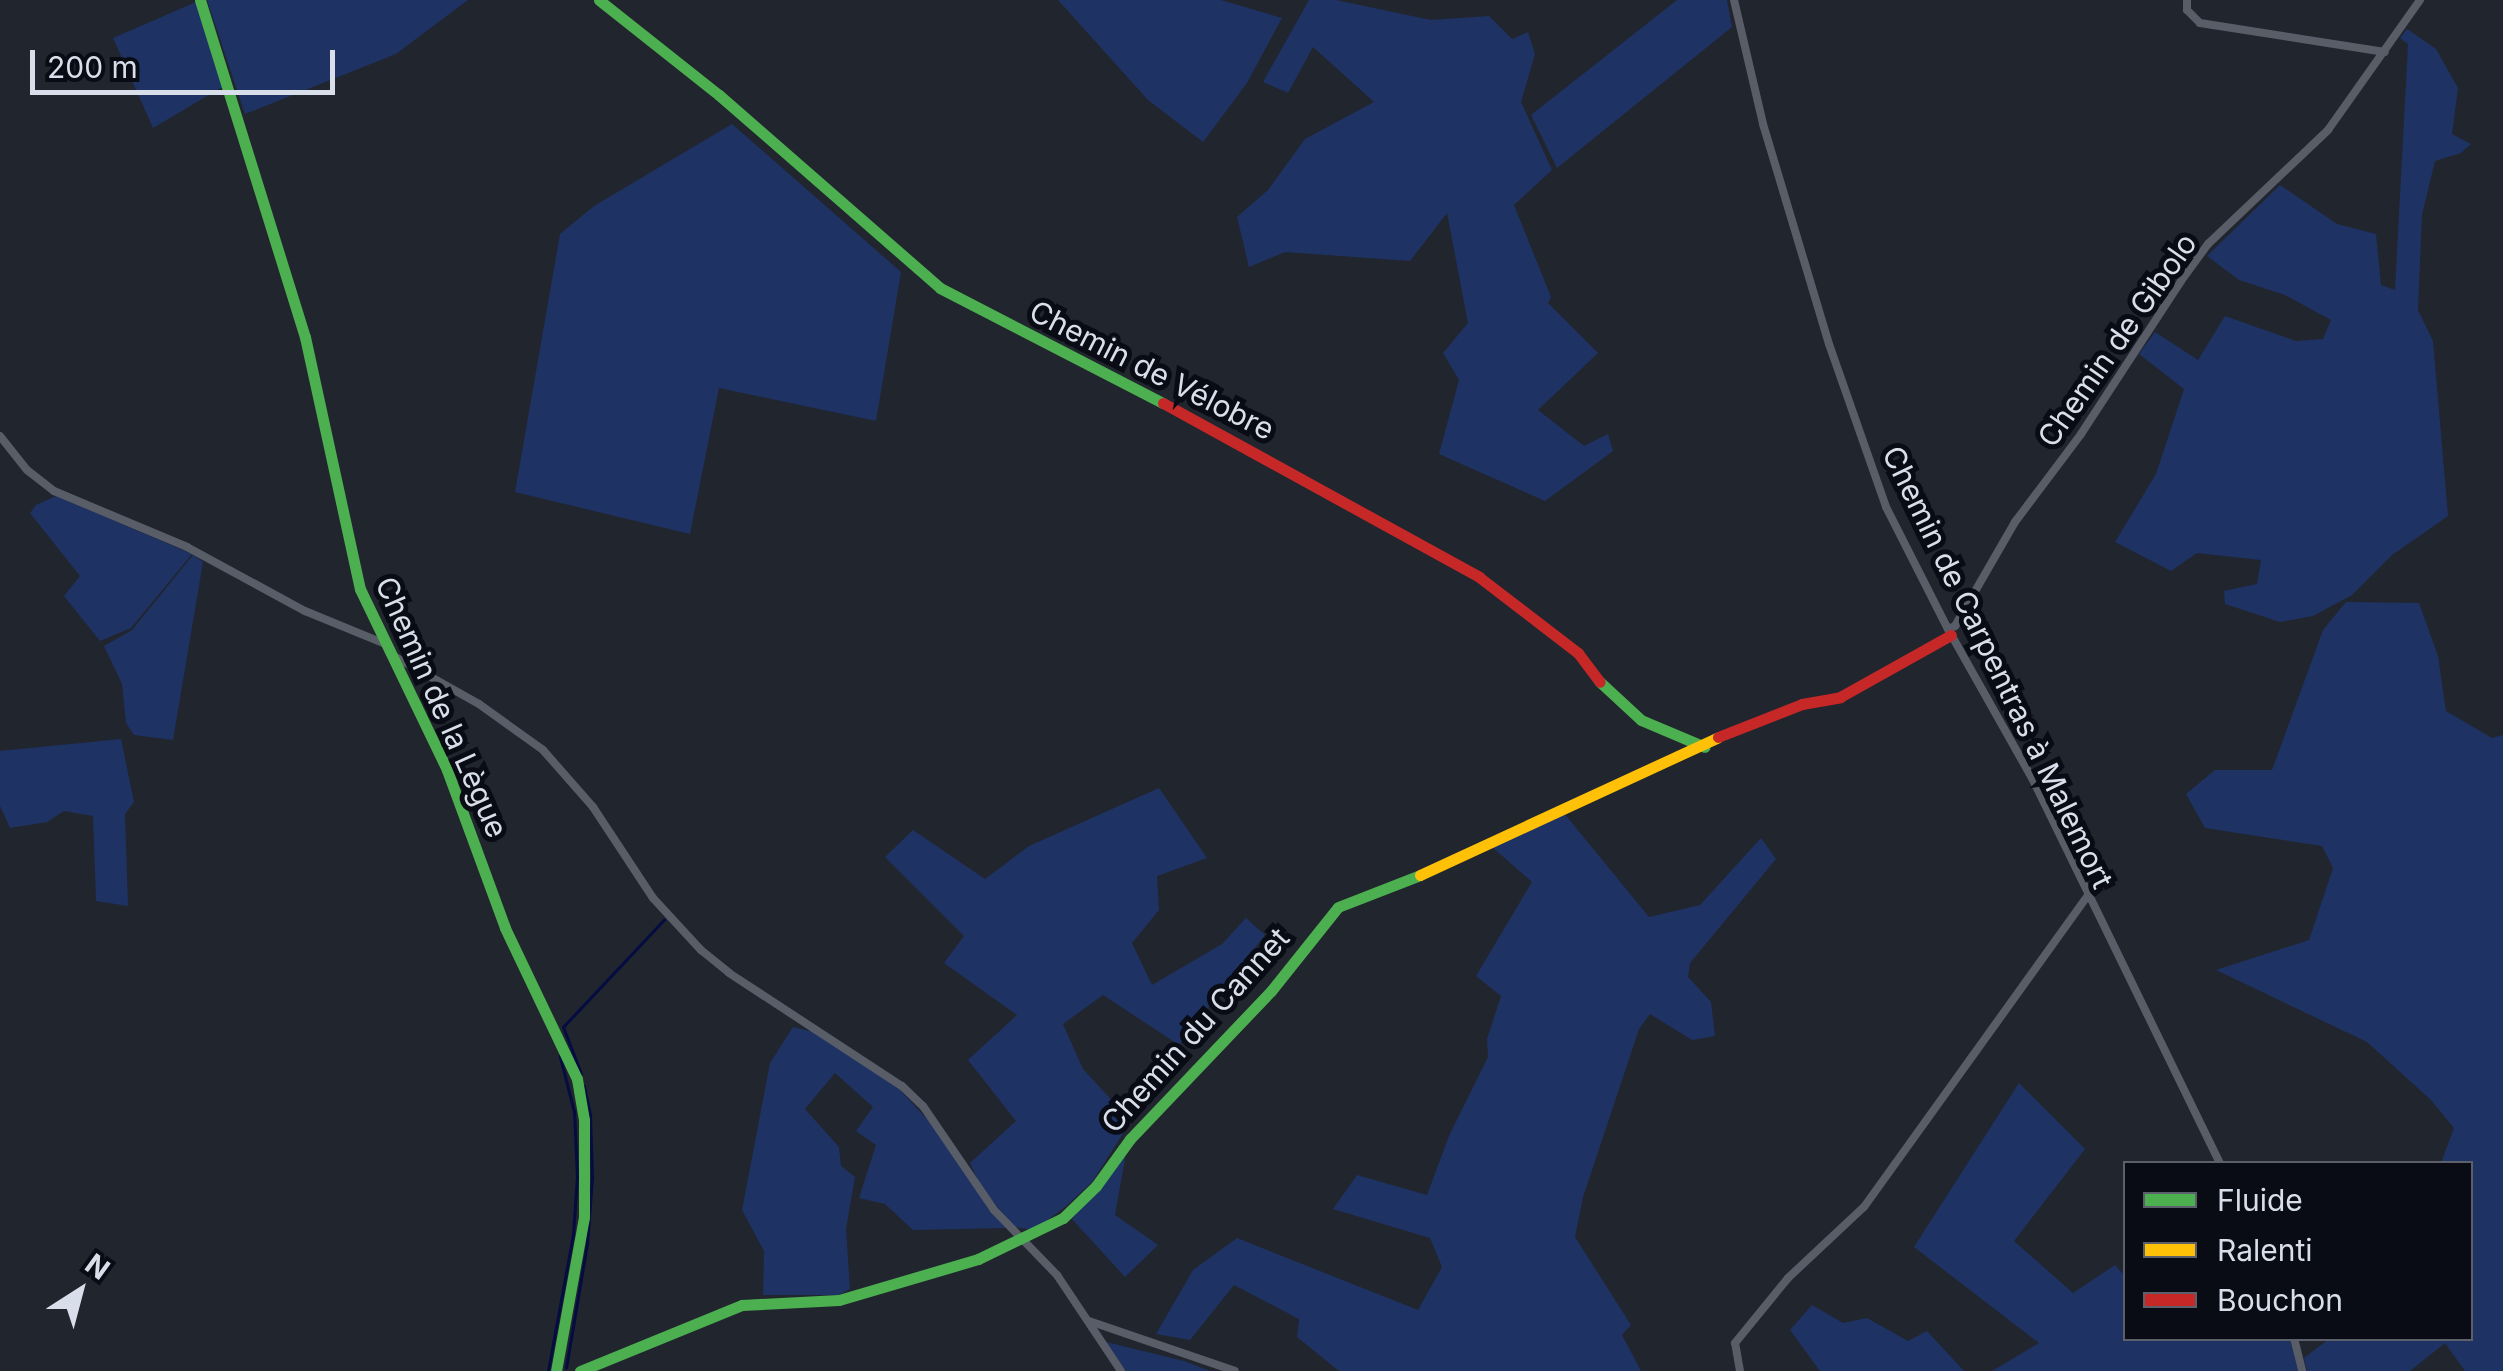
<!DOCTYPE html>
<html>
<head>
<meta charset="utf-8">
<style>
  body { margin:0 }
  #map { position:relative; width:2503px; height:1371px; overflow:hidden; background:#21252e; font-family:Inter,sans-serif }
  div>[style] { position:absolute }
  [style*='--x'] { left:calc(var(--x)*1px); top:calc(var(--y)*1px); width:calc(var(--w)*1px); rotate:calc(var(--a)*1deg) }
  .green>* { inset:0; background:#1e3264 }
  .stream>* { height:2.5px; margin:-1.25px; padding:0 1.25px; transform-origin:1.25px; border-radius:1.25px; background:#050c42 }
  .street>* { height:8px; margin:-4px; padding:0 4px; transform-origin:4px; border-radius:4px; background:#595d67 }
  .fast>* { height:11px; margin:-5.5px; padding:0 5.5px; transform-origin:5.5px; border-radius:5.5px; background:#4caf50 }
  .slow>* { height:11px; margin:-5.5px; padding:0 5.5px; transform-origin:5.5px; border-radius:5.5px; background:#ffc107 }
  .jam>* { height:11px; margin:-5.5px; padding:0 5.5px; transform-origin:5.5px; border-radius:5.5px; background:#c62828 }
  span { translate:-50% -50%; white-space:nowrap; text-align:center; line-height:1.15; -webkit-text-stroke:10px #090c14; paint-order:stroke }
  .street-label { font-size:30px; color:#d9dfea }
  .legend { position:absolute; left:2123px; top:1161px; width:350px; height:180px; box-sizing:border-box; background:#090c14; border:2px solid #5c606a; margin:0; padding:12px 18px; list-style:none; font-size:30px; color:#d9dfea }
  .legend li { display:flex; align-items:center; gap:20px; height:50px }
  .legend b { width:50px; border:2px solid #5c606a }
  .north { position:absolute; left:30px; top:1241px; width:100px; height:100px; -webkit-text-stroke:8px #090c14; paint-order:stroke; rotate:36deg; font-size:28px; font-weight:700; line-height:40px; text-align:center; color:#d9dfea }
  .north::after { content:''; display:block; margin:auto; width:35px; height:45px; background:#d9dfea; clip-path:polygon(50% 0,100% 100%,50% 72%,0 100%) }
  .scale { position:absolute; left:30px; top:50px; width:305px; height:45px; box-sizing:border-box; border:5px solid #d9dfea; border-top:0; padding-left:12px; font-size:30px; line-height:35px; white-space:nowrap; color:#d9dfea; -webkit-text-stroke:8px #090c14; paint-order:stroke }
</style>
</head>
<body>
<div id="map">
  <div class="green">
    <i style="clip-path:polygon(207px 0,468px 0,396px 54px,245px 114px)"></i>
    <i style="clip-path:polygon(1058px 0,1221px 0,1282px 18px,1247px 83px,1203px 142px,1148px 100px)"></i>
    <i style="clip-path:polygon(1309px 0,1336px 0,1431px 20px,1489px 16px,1512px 39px,1528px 32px,1535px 54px,1521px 102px,1552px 170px,1514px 205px,1551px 297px,1548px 303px,1598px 353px,1538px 410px,1584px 446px,1608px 434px,1613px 451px,1545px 501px,1439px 454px,1459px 380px,1443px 353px,1468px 323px,1447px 213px,1410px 261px,1285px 252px,1249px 267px,1237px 217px,1268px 190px,1305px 139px,1374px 102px,1313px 47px,1288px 93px,1263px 82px)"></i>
    <i style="clip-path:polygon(1677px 0,1727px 0,1732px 27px,1557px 168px,1531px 115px)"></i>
    <i style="clip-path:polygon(196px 2px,224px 86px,153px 128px,113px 38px)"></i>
    <i style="clip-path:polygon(2407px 29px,2436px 49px,2458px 88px,2452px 134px,2471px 144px,2461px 153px,2435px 161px,2422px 215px,2418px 310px,2433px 341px,2448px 516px,2392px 555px,2352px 595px,2313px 616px,2280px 622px,2225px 604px,2224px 591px,2257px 584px,2261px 560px,2197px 553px,2171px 571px,2115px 542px,2156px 474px,2184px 389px,2139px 354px,2155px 332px,2198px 360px,2225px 316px,2296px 341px,2323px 339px,2331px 320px,2285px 295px,2239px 280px,2207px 256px,2280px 185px,2337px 224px,2376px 234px,2381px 285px,2395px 290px,2408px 44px,2400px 38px)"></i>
    <i style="clip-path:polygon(732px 124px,901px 272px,876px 421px,719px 388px,690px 534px,515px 492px,560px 234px,594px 206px)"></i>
    <i style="clip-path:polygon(56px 496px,192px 554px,131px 628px,100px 641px,64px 596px,80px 576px,30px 513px,36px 505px)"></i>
    <i style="clip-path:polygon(193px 555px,203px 562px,173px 740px,134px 735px,126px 723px,122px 684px,104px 646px,132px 630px)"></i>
    <i style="clip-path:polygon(2346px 602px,2419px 603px,2438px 656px,2446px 711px,2492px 738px,2503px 735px,2503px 1371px,2465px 1371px,2445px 1343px,2410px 1371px,2307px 1371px,2304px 1358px,2329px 1339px,2470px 1338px,2470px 1164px,2441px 1163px,2454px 1128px,2431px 1100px,2367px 1042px,2216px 970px,2309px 940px,2333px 868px,2322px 846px,2205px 828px,2186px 794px,2215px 770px,2272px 770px,2323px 630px)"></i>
    <i style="clip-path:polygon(121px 739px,134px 802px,125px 814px,128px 906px,96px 901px,93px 816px,64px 811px,47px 822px,10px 828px,0 806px,0 751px)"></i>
    <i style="clip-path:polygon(1159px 788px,1207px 858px,1157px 876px,1159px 910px,1132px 943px,1152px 985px,1222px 944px,1246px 918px,1265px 935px,1179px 1045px,1103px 995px,1063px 1024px,1083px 1069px,1131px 1121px,1092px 1182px,1065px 1207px,1034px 1230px,1014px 1227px,981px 1187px,970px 1163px,1016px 1121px,968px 1060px,1017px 1015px,944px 963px,964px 936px,885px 857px,913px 830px,985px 879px,1029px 846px)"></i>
    <i style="clip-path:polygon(1563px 812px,1649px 917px,1700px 905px,1761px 838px,1776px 859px,1690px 963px,1688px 977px,1711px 1002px,1715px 1036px,1692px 1040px,1650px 1014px,1639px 1029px,1583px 1197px,1575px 1237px,1631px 1325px,1622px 1335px,1641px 1371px,1339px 1371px,1297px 1337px,1299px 1319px,1234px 1285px,1190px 1340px,1156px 1334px,1193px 1270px,1237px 1238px,1418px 1310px,1442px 1267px,1430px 1238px,1333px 1209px,1357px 1175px,1427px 1195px,1449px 1136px,1488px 1057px,1487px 1039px,1501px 996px,1476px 976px,1532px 882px,1492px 847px)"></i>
    <i style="clip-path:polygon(793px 1027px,814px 1032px,898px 1088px,942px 1135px,989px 1210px,1006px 1228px,913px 1230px,885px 1204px,859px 1198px,876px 1145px,856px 1131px,873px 1107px,835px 1073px,805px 1109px,839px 1147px,841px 1166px,855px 1177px,846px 1229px,850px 1289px,839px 1295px,763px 1295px,764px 1251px,742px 1210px,770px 1063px)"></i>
    <i style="clip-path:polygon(2019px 1083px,2085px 1149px,2014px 1241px,2073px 1293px,2115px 1265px,2125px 1276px,2126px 1338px,2290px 1339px,2298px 1371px,1992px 1371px,2039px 1343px,1914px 1247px)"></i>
    <i style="clip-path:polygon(1126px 1153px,1115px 1215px,1158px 1245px,1125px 1277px,1072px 1219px)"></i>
    <i style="clip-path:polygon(1812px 1305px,1843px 1323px,1867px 1318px,1908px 1341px,1927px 1331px,1964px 1371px,1820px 1371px,1790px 1330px)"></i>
    <i style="clip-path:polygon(1106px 1342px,1184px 1361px,1210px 1371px,1126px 1371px)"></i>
  </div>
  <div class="stream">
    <i style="--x:581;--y:1074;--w:50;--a:-111"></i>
    <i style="--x:563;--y:1027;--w:147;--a:-46.7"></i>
    <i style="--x:566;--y:1368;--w:126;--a:-80.4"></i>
    <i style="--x:587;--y:1244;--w:66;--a:-85.7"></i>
    <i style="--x:592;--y:1178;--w:63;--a:-91.8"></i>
    <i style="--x:590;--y:1115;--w:29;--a:-102"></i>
    <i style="--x:548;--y:1371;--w:138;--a:-79.6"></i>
    <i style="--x:573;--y:1235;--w:58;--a:-86.1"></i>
    <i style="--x:577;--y:1177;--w:65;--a:-92.6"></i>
    <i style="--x:574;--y:1112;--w:57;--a:-104.3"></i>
  </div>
  <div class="street">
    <i style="--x:1734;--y:0;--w:127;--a:76.8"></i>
    <i style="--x:1763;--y:124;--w:230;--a:73.3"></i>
    <i style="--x:1829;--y:344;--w:173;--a:70.7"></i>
    <i style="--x:1886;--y:507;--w:137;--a:63.1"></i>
    <i style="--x:1948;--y:629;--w:171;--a:60.6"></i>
    <i style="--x:2032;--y:778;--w:429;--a:64"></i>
    <i style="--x:2187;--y:0;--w:10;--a:90"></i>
    <i style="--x:2187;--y:10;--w:18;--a:45"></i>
    <i style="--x:2200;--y:23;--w:187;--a:8.9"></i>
    <i style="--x:0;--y:436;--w:43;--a:51.5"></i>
    <i style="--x:27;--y:470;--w:34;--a:38"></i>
    <i style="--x:54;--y:491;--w:144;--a:22.8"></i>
    <i style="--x:187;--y:547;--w:134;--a:28.5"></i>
    <i style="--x:305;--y:611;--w:84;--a:22.3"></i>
    <i style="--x:1948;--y:629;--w:8;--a:-23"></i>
    <i style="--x:1955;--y:626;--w:120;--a:-60"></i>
    <i style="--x:2015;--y:522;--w:110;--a:-53.1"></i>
    <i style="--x:2081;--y:434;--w:183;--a:-56.8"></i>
    <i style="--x:2181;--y:281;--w:46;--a:-53.9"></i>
    <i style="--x:2208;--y:244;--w:166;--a:-43.5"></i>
    <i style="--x:2328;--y:130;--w:159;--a:-54.7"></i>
    <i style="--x:390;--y:654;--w:102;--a:29.3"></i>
    <i style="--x:479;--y:704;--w:79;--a:35.7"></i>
    <i style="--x:543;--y:750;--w:76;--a:48.7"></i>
    <i style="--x:593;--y:807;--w:109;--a:56.6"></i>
    <i style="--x:653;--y:898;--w:71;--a:47.3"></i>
    <i style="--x:701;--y:950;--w:36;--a:39"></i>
    <i style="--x:729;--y:973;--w:207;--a:33.2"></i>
    <i style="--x:902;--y:1086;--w:29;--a:44"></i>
    <i style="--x:923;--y:1106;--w:126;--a:55.7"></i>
    <i style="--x:994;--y:1210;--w:91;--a:45.9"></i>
    <i style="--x:1057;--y:1275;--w:115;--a:56.3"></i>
    <i style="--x:1089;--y:1321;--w:154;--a:18.9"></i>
    <i style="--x:2294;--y:1338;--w:34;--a:76"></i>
    <i style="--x:1740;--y:1371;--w:28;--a:-100"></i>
    <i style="--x:1735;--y:1343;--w:84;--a:-50.8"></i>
    <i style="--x:1788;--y:1278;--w:104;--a:-43.1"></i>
    <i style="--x:1864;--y:1207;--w:382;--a:-54.3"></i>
  </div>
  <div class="fast">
    <i style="--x:200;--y:0;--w:353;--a:72.7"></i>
    <i style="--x:305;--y:337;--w:258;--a:77.7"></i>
    <i style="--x:360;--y:589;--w:201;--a:64.3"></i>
    <i style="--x:447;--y:770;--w:168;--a:69.8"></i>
    <i style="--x:505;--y:928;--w:167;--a:64.5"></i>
    <i style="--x:577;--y:1079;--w:42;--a:80.3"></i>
    <i style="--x:584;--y:1120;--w:97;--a:90"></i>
    <i style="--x:584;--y:1217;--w:157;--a:100.3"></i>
    <i style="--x:599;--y:0;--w:153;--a:38.4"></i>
    <i style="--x:719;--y:95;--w:293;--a:41.1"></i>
    <i style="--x:940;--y:288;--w:251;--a:27.3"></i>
    <i style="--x:1600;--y:682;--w:56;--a:42.8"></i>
    <i style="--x:1641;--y:720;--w:69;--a:22.9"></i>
    <i style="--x:580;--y:1371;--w:175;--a:-22.2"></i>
    <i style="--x:742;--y:1305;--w:97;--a:-3"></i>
    <i style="--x:839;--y:1300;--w:145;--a:-16.4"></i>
    <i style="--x:978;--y:1259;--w:94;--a:-25.8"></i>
    <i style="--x:1063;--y:1218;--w:46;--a:-44.1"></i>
    <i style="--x:1096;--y:1186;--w:58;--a:-54.1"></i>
    <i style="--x:1130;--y:1139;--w:204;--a:-46.4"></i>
    <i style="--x:1271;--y:991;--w:107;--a:-51.4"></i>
    <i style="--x:1338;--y:907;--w:88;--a:-21.3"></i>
  </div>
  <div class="slow">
    <i style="--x:1420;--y:875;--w:328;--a:-24.8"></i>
  </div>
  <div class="jam">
    <i style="--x:1163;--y:403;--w:361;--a:28.8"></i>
    <i style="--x:1479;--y:577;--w:125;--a:37.5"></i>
    <i style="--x:1578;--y:653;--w:36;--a:53"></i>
    <i style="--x:1718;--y:737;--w:90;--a:-21.4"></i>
    <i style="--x:1802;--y:704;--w:39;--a:-10"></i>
    <i style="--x:1840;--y:697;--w:127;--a:-29.2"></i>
  </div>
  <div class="street-label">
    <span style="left:2117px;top:340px;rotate:-55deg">Chemin de Gibolo</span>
    <span style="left:1152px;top:370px;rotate:27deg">Chemin de Vélobre</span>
    <span style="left:1998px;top:667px;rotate:64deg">Chemin de Carpentras à Malemort</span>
    <span style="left:442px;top:707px;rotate:66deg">Chemin de la Lègue</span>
    <span style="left:1195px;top:1030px;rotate:-48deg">Chemin du Cannet</span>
  </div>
  <ul class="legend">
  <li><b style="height:12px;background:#4caf50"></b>Fluide</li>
  <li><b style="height:12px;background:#ffc107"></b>Ralenti</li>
  <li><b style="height:12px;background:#c62828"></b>Bouchon</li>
  </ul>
  <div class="north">N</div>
  <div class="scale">200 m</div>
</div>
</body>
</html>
